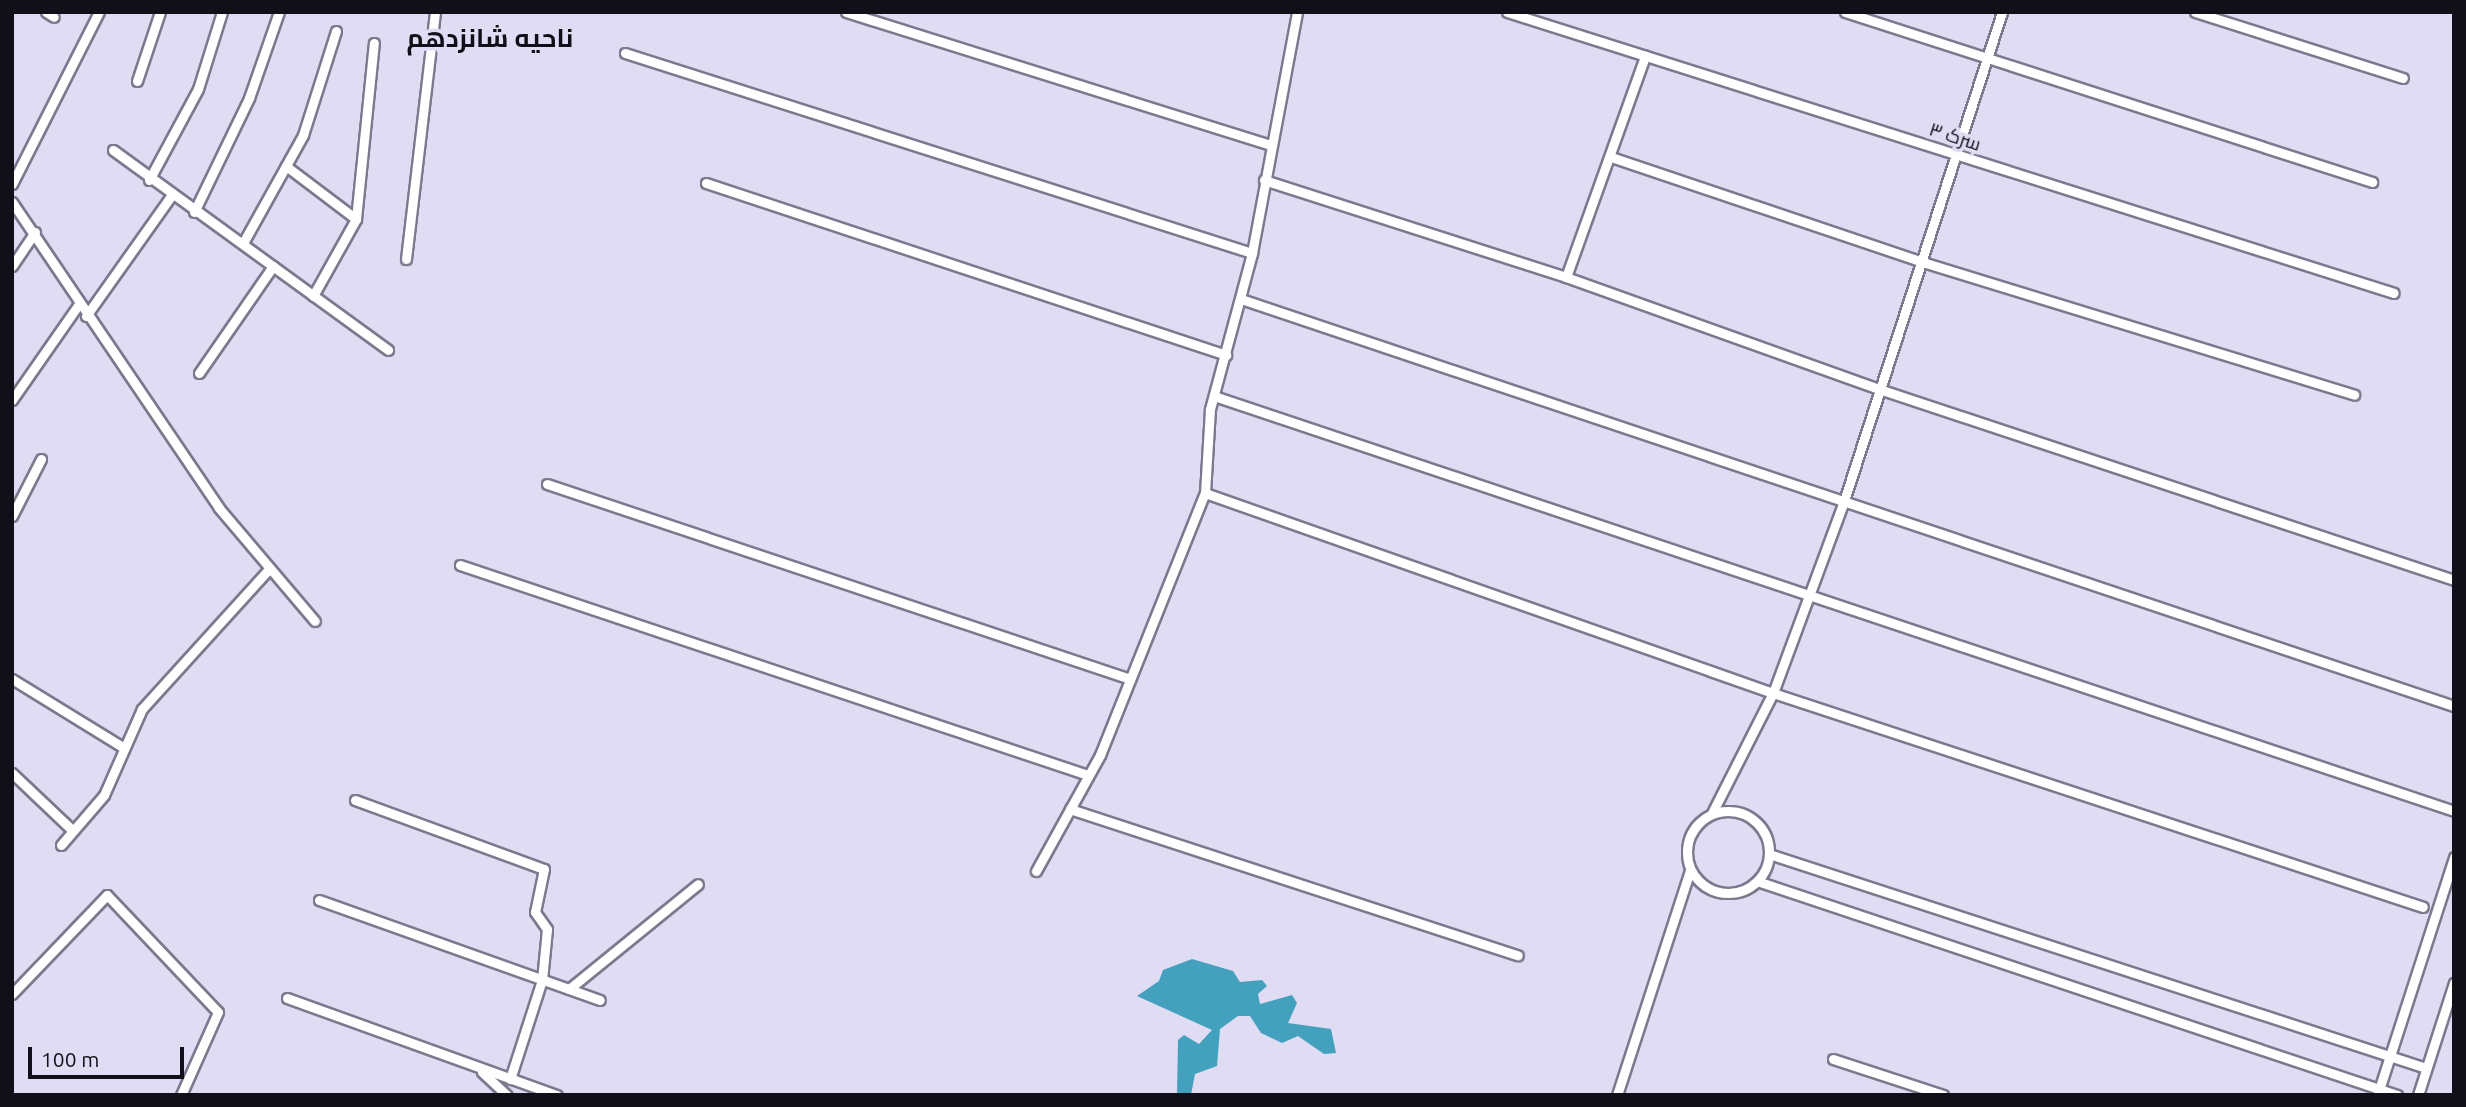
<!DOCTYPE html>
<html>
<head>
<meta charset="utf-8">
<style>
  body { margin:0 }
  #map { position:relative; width:2466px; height:1107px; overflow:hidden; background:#dfdcf4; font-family:Ubuntu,Cairo,sans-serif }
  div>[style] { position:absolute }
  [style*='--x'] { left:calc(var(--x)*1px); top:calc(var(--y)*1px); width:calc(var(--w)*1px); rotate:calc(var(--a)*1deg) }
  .water>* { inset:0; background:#44a1be }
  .roads { filter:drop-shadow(2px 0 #7c798e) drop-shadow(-2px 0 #7c798e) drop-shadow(0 2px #7c798e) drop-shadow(0 -2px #7c798e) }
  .street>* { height:9px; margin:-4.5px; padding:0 4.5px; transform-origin:4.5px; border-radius:4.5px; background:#fff }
  .street>.ring { margin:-4.5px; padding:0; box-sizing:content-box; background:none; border:9px solid #fff; border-radius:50% }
  span { translate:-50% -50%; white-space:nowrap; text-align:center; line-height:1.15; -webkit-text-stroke:7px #dfdcf4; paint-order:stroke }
  .street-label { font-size:19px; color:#111018 }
  .district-label { font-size:26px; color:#111018; font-weight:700 }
  .frame { position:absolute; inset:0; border:14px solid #111018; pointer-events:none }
  .scale { position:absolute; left:28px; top:1047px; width:156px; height:32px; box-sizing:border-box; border:4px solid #111018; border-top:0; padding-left:9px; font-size:21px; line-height:24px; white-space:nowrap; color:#111018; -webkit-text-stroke:5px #dfdcf4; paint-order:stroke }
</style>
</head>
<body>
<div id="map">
  <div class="water">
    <i style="clip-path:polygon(1192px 959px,1233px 971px,1240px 982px,1262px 980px,1267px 986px,1258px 994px,1260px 1004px,1292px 995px,1297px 1003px,1288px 1023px,1331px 1029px,1336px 1053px,1324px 1054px,1298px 1036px,1282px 1043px,1261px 1033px,1250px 1016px,1238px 1016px,1220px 1029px,1217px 1066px,1195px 1074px,1191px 1095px,1177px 1095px,1178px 1040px,1184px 1035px,1199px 1044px,1212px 1030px,1137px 996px,1159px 981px,1163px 970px)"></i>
  </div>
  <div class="roads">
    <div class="street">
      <i style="--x:46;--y:12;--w:9;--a:32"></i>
      <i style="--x:846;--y:12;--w:445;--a:17.4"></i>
      <i style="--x:1507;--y:12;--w:930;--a:17.58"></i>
      <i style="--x:1845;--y:12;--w:554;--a:17.88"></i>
      <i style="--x:2195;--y:12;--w:218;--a:17.6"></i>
      <i style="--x:625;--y:53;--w:658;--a:17.69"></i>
      <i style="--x:137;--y:81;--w:73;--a:-71.6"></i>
      <i style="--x:113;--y:150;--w:340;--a:36"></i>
      <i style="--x:1611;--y:157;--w:332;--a:18.6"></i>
      <i style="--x:1926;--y:263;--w:448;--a:17.1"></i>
      <i style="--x:286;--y:166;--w:88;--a:37.1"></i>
      <i style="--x:356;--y:219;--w:88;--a:119.2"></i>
      <i style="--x:149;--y:180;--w:103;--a:-61.7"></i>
      <i style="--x:198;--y:89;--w:81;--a:-72.7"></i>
      <i style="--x:1264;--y:180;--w:317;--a:17.8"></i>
      <i style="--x:1566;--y:277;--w:336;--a:19.7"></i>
      <i style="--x:1882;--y:390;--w:603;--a:18.37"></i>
      <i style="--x:706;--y:183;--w:548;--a:18.3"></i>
      <i style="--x:12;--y:184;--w:193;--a:-63.2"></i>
      <i style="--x:12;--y:202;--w:369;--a:55.9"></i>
      <i style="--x:219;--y:508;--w:148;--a:49.7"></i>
      <i style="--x:194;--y:212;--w:127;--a:-64.2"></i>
      <i style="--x:249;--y:98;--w:91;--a:-70.8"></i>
      <i style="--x:356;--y:219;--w:177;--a:-84.2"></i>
      <i style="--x:243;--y:243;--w:124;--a:-60.9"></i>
      <i style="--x:303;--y:135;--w:109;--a:-72.4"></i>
      <i style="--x:406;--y:259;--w:249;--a:-83.3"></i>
      <i style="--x:12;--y:266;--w:41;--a:-55.9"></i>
      <i style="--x:1566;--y:277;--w:235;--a:-70.3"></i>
      <i style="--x:1241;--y:299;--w:1279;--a:18.55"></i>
      <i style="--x:86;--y:316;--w:147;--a:-54.7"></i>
      <i style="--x:199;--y:373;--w:130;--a:-55.3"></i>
      <i style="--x:1214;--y:396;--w:1308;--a:18.5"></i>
      <i style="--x:12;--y:400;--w:117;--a:-55.1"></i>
      <i style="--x:547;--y:484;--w:615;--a:18.49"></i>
      <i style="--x:1205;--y:493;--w:602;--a:19.4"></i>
      <i style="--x:1773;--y:693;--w:684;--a:18.22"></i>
      <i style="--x:12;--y:516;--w:64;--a:-63"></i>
      <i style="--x:460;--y:565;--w:662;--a:18.49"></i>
      <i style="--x:12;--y:679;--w:132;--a:31.6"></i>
      <i style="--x:12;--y:773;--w:83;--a:43.5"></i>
      <i style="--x:355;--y:800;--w:201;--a:20.1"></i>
      <i style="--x:544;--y:869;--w:44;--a:101.8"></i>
      <i style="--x:535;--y:912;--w:21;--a:55"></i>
      <i style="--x:547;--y:929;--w:51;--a:95.6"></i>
      <i style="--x:542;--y:980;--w:104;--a:107.9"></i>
      <i style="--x:1070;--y:809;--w:471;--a:18.1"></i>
      <i class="ring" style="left:1687px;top:811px;width:73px;height:73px"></i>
      <i style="--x:1712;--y:813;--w:135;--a:-63.1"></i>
      <i style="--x:1773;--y:693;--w:202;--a:-69.7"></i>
      <i style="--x:1843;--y:504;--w:517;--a:-72.09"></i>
      <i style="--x:61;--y:845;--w:66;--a:-49.3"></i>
      <i style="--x:104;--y:795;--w:94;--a:-66.2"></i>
      <i style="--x:142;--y:709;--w:190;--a:-47.8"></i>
      <i style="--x:1769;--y:854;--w:691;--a:18.04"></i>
      <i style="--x:1036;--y:871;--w:132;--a:-61.1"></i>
      <i style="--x:1100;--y:755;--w:282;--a:-68.2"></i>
      <i style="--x:1205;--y:493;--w:84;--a:-86.6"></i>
      <i style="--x:1210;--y:409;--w:162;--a:-74.9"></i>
      <i style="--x:1252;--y:253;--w:245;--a:-79.4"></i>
      <i style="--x:1757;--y:881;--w:675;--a:18.49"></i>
      <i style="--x:319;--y:900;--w:298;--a:19.6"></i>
      <i style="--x:569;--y:989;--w:166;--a:-39.1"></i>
      <i style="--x:12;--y:994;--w:137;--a:-46.2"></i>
      <i style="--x:107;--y:895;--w:161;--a:46.5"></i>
      <i style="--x:218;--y:1012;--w:91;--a:114"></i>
      <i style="--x:287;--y:998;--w:287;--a:19.8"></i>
      <i style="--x:1833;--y:1059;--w:116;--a:18.1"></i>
      <i style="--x:482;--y:1072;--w:34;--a:43"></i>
      <i style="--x:2378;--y:1093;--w:248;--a:-72.1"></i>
      <i style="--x:1617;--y:1095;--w:237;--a:-72"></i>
      <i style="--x:2418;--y:1095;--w:118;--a:-72.2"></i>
    </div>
  </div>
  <div class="street-label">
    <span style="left:1955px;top:137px;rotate:18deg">سرک ۳</span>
  </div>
  <div class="district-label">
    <span style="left:490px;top:38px">ناحیه شانزدهم</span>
  </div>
  <div class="frame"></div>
  <div class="scale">100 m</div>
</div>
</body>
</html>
